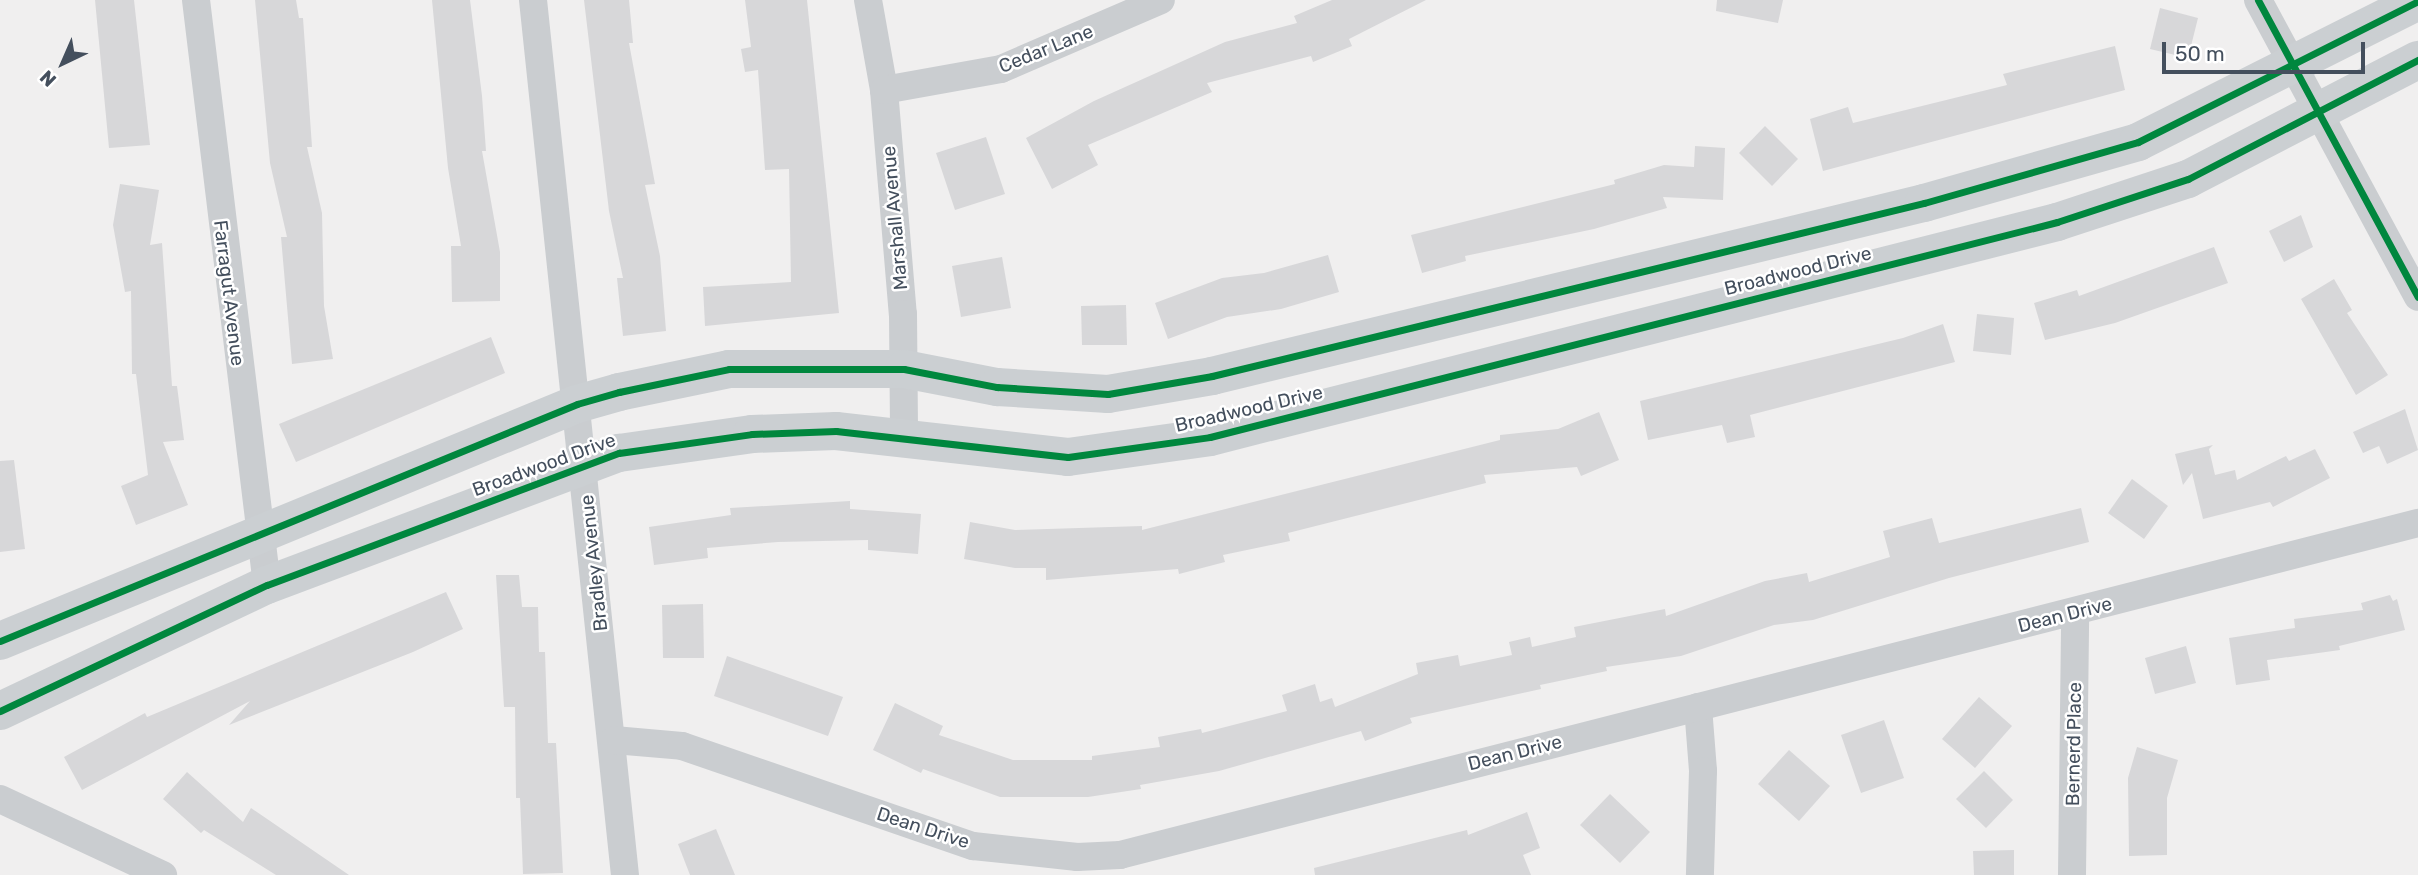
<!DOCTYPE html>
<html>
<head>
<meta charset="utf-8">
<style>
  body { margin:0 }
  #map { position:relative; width:2418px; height:875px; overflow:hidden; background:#f0efef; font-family:Rubik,sans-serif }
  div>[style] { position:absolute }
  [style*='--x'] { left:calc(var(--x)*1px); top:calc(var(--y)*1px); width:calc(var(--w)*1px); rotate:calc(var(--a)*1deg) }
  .building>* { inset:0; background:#d7d7d9 }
  .street>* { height:28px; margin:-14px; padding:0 14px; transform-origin:14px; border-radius:14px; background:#cacdd0 }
  .secondary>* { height:38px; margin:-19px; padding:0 19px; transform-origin:19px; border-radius:19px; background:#cbcfd2 }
  .cycleway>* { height:7px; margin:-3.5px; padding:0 3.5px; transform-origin:3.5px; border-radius:3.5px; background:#00873e }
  span { translate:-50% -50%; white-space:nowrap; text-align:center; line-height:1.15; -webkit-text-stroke:5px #fff; paint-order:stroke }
  .street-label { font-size:19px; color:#444f5d }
  .north { position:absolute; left:28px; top:28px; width:70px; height:70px; -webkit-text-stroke:5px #fff; paint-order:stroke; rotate:224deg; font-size:19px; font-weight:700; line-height:28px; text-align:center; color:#444f5d }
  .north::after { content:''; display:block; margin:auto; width:24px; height:32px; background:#444f5d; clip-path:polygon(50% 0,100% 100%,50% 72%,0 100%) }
  .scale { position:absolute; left:2162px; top:42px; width:203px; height:32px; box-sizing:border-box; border:4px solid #444f5d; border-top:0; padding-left:9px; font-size:21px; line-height:24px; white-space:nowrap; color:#444f5d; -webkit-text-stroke:5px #fff; paint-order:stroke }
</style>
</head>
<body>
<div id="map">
  <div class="building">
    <i style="clip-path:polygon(95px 0,134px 0,150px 145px,109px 148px)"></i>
    <i style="clip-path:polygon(255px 0,296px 0,299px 18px,303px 18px,312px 147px,307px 147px,322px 213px,324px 306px,333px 359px,292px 364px,281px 237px,287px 237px,270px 163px)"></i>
    <i style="clip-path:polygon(432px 0,470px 0,482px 96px,486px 151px,482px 151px,500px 252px,500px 301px,452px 302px,451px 246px,461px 246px,448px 168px)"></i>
    <i style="clip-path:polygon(584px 0,629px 0,633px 43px,629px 43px,655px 184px,645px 185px,660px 256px,666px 331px,623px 336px,617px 278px,623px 278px,609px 211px)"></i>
    <i style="clip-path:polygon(745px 0,807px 0,839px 313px,705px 326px,703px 287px,791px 282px,789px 169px,765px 170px,758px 70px,745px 72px,741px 49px,751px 47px)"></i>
    <i style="clip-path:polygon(1332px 0,1426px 0,1349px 39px,1352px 46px,1313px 62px,1311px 56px,1207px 83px,1212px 92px,1088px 145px,1098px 165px,1052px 189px,1026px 138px,1094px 101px,1225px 42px,1297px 23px,1294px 16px)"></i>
    <i style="clip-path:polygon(1717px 0,1783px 0,1778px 23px,1716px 11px)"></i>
    <i style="clip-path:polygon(2160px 8px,2198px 18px,2188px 58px,2150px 49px)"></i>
    <i style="clip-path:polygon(2115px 46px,2125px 90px,1823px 171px,1810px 119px,1848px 107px,1853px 123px,2007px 85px,2003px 74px)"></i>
    <i style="clip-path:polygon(1765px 126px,1798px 159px,1772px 186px,1739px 153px)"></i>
    <i style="clip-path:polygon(986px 137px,1005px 194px,955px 210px,936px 153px)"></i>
    <i style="clip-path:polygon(1695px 146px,1725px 148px,1723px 200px,1663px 197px,1667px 208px,1594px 229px,1465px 256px,1466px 261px,1422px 273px,1411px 235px,1615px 184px,1614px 180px,1664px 165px,1694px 167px)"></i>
    <i style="clip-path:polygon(120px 184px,159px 190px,150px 245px,162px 243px,172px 386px,177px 386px,184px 440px,163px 442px,188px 505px,136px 525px,121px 486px,148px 475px,136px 374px,132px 374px,131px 291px,125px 292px,113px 225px)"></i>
    <i style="clip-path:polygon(2301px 215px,2313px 247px,2284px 262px,2269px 231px)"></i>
    <i style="clip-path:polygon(2214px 247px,2228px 283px,2115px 323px,2045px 340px,2034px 303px,2077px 290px,2079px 296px)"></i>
    <i style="clip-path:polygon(1328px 255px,1339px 292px,1281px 309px,1227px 317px,1168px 339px,1155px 303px,1222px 278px,1264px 273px)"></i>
    <i style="clip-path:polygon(1002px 257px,1011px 308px,961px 317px,952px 266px)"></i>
    <i style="clip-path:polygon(2334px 279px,2352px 310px,2347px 313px,2388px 375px,2356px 395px,2301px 299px)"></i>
    <i style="clip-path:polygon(1126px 305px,1127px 345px,1082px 345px,1081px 306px)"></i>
    <i style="clip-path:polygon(1977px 314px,2014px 318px,2011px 355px,1973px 351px)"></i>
    <i style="clip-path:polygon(1943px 324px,1955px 362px,1750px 415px,1755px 437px,1727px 443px,1722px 425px,1648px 440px,1640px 401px,1903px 338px)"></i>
    <i style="clip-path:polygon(491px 337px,505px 373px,296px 462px,279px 424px)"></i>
    <i style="clip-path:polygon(2405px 409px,2418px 450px,2387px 464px,2379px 446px,2363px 453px,2353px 432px)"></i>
    <i style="clip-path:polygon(1599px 412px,1619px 460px,1581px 476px,1577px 467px,1484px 475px,1486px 483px,1288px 533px,1290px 541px,1223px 555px,1225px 562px,1179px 574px,1178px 569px,1046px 580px,1046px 568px,1015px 568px,964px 559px,970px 522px,1015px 530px,1142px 526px,1142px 530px,1500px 440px,1500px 435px,1558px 429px)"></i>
    <i style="clip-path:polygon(2213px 445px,2209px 449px,2215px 475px,2235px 470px,2237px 480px,2286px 456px,2289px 461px,2315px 449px,2330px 478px,2273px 507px,2270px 502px,2203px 519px,2192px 473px,2183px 485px,2175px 454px)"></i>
    <i style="clip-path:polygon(14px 460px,25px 549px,0 552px,0 461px)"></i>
    <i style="clip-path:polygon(2132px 479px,2168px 506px,2144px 539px,2108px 513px)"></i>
    <i style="clip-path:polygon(850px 501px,850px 509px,921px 514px,918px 554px,868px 550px,868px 540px,778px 542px,707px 548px,708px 558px,654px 565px,649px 527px,731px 515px,730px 508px)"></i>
    <i style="clip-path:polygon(2081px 508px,2089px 542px,1949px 578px,1813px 620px,1774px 625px,1681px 656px,1606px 667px,1607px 671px,1540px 685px,1541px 689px,1410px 718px,1412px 723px,1365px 741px,1361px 731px,1219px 771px,1140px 785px,1141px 789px,1088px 797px,1000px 797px,923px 769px,921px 773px,873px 750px,895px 703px,943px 726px,939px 735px,1013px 760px,1092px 760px,1092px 756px,1160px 747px,1158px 737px,1201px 729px,1202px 733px,1287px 711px,1282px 695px,1315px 684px,1320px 702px,1332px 698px,1335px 707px,1418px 674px,1416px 663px,1458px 655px,1460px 666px,1512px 655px,1509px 642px,1530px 637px,1532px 647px,1576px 637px,1574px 627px,1665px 609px,1666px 616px,1765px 581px,1807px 573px,1809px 582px,1890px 557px,1883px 531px,1932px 518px,1939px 543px)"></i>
    <i style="clip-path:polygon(496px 575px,519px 575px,522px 607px,538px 607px,539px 652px,545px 652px,548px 743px,556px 743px,563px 873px,523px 874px,520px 798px,516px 798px,515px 707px,504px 707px)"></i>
    <i style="clip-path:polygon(446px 592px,463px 629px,413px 652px,229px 725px,250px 701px,82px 790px,64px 757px,145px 713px,147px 717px)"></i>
    <i style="clip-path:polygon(2390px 595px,2393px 601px,2397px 599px,2405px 630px,2339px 646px,2340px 650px,2267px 660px,2270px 680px,2236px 685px,2229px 638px,2295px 628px,2294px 619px,2363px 610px,2361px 603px)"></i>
    <i style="clip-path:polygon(703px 604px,704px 658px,663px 658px,662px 605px)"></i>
    <i style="clip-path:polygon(2186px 646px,2196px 683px,2155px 694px,2145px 658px)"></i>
    <i style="clip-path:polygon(727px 656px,843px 697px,828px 736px,714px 696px)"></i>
    <i style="clip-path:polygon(1979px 697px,2012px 726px,1975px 768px,1942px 739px)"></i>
    <i style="clip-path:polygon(1884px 720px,1904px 778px,1861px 793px,1841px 735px)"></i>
    <i style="clip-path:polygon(2137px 747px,2178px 760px,2167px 798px,2167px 855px,2129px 856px,2128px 778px)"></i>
    <i style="clip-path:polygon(1789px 750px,1830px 786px,1799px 821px,1758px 784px)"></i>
    <i style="clip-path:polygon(1984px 771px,2013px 800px,1986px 828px,1956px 799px)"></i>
    <i style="clip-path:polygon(187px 772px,243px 822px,251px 808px,349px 875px,276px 875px,204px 830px,201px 833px,163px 799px)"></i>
    <i style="clip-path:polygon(1610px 794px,1650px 832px,1620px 863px,1580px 825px)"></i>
    <i style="clip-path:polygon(1527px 812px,1540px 848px,1523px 855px,1531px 875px,1315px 875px,1314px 868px,1467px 830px,1468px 835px)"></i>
    <i style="clip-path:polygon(716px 829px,735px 875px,690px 875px,678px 844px)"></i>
    <i style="clip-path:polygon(2014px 850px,2014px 875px,1974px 875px,1973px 851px)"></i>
  </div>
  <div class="street">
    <i style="--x:196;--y:0;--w:589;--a:83.08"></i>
    <i style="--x:533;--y:0;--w:880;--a:84"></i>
    <i style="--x:868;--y:0;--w:91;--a:79.9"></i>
    <i style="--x:884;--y:90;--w:225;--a:85.2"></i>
    <i style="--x:903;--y:314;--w:124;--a:89.5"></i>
    <i style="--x:2258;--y:0;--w:337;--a:61.7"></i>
    <i style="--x:884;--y:90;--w:119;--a:-10.2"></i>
    <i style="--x:1001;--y:69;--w:174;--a:-23.3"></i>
    <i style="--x:1698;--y:707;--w:64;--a:85.5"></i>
    <i style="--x:1703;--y:771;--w:104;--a:91.7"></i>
    <i style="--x:614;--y:740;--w:68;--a:5"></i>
    <i style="--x:682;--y:746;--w:308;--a:19"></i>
    <i style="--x:973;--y:846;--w:105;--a:6"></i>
    <i style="--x:1077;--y:857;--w:43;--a:-2.7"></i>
    <i style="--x:1120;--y:855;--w:1340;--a:-14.35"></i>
    <i style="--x:0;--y:799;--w:180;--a:25"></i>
    <i style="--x:2072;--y:875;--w:262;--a:-89.3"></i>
  </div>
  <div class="secondary">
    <i style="--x:0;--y:641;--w:624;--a:-22.33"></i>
    <i style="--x:577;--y:404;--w:44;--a:-15.9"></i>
    <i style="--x:619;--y:392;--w:112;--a:-11.8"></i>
    <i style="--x:729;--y:369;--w:175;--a:0"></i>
    <i style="--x:904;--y:369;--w:95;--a:11"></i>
    <i style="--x:997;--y:387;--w:111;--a:3.6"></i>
    <i style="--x:1108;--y:394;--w:106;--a:-9.8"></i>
    <i style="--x:1212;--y:376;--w:733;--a:-13.66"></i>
    <i style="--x:1924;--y:203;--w:223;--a:-15.9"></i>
    <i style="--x:2138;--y:142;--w:313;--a:-26.7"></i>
    <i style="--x:0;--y:711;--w:295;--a:-25.3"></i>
    <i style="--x:267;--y:585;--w:376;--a:-20.6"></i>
    <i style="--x:619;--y:453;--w:134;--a:-8.1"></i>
    <i style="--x:752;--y:434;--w:84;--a:-2"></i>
    <i style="--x:836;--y:431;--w:233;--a:6.4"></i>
    <i style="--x:1068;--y:457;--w:143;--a:-8"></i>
    <i style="--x:1210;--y:437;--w:874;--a:-14.24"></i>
    <i style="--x:2057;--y:222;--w:138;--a:-18.2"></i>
    <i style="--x:2188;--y:179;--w:259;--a:-27.4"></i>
  </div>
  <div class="cycleway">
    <i style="--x:2258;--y:0;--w:337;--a:61.7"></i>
    <i style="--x:0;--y:641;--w:624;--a:-22.33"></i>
    <i style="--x:577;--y:404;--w:44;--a:-15.9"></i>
    <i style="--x:619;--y:392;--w:112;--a:-11.8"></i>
    <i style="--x:729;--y:369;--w:175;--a:0"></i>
    <i style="--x:904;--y:369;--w:95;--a:11"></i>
    <i style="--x:997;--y:387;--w:111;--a:3.6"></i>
    <i style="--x:1108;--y:394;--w:106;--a:-9.8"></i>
    <i style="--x:1212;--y:376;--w:733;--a:-13.66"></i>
    <i style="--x:1924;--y:203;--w:223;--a:-15.9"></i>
    <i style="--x:2138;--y:142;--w:313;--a:-26.7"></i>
    <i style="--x:0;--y:711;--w:295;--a:-25.3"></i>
    <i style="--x:267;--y:585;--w:376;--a:-20.6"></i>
    <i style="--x:619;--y:453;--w:134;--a:-8.1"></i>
    <i style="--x:752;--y:434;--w:84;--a:-2"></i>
    <i style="--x:836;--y:431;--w:233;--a:6.4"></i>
    <i style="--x:1068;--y:457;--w:143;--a:-8"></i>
    <i style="--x:1210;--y:437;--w:874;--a:-14.24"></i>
    <i style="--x:2057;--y:222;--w:138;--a:-18.2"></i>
    <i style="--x:2188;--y:179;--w:259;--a:-27.4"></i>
  </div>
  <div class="street-label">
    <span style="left:1046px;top:49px;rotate:-22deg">Cedar Lane</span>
    <span style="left:895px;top:218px;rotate:-95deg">Marshall Avenue</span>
    <span style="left:1798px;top:271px;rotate:-14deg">Broadwood Drive</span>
    <span style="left:229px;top:293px;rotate:83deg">Farragut Avenue</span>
    <span style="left:1249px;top:409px;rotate:-13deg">Broadwood Drive</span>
    <span style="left:544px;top:465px;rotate:-20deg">Broadwood Drive</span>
    <span style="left:594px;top:563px;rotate:-96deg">Bradley Avenue</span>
    <span style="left:2065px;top:615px;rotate:-14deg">Dean Drive</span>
    <span style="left:2074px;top:744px;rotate:-89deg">Bernerd Place</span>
    <span style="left:1515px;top:753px;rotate:-14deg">Dean Drive</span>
    <span style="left:923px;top:828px;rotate:18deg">Dean Drive</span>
  </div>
  <div class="north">N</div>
  <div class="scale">50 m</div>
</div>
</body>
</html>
